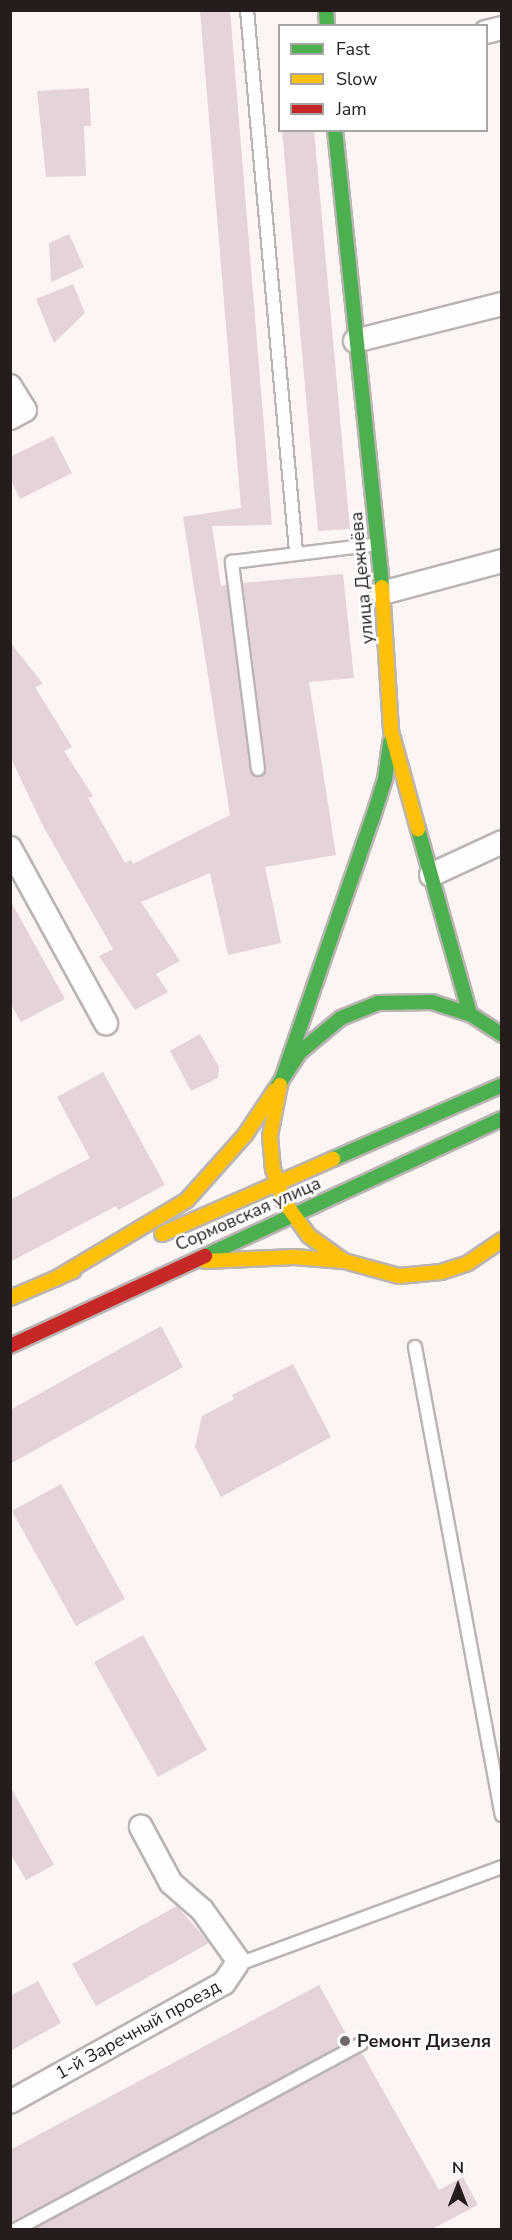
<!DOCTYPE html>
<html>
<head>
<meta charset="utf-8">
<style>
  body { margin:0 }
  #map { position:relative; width:512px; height:2240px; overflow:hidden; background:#fcf5f4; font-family:"Nunito Sans",sans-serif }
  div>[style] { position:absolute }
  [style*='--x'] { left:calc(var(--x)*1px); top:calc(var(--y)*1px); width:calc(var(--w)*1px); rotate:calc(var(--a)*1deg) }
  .building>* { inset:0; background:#e4d3d7 }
  .roads { filter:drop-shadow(2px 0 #bab4b2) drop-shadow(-2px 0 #bab4b2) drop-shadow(0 2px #bab4b2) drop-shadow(0 -2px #bab4b2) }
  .lane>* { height:12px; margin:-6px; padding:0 6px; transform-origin:6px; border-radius:6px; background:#fffefd }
  .street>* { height:22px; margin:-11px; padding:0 11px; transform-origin:11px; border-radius:11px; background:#fffefd }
  .fast>* { height:14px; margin:-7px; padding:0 7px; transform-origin:7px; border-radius:7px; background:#4caf50 }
  .slow>* { height:14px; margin:-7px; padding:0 7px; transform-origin:7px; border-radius:7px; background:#ffc107 }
  .jam>* { height:14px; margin:-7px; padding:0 7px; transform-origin:7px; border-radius:7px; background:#c62828 }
  .dots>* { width:16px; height:16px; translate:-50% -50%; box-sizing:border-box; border:3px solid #fff; border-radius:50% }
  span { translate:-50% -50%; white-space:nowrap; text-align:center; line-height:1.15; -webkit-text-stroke:5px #fff; paint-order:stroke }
  .street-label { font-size:18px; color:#241d1b }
  .poi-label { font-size:18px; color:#241d1b; font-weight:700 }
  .left { translate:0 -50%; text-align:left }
  .frame { position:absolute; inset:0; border:12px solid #241d1b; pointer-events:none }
  .legend { position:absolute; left:278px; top:24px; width:210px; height:108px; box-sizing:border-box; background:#fff; border:2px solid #a7a5a4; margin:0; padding:8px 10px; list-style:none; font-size:18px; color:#241d1b }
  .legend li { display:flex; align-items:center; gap:12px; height:30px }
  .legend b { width:30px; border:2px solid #a7a5a4 }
  .north { position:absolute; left:428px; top:2156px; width:60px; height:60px; -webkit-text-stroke:4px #fff; paint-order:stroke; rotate:0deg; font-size:16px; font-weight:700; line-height:24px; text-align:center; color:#241d1b }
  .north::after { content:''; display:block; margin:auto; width:21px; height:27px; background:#241d1b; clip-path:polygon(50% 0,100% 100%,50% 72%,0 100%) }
</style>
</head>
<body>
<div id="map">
  <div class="building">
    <i style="clip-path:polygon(200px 10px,230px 10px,272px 525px,212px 526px,221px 586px,227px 585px,252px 774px,262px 776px,266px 768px,243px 583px,343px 574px,354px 678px,309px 682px,336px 855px,265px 867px,281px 943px,228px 955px,210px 873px,141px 902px,180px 961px,156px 974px,168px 992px,135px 1010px,99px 956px,113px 949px,42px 824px,10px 756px,10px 642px,43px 684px,35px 687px,72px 747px,64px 751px,93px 796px,88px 798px,125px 863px,131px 860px,133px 864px,230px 815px,183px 517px,241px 508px)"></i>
    <i style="clip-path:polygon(89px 88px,91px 126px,84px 126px,86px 176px,46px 177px,37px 91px)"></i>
    <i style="clip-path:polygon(282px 130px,314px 130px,350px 529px,318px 531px)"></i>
    <i style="clip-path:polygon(69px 234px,84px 267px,51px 282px,49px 243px)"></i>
    <i style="clip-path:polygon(73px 284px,85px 313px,54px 343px,36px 299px)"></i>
    <i style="clip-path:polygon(53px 436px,72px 473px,20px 499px,10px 478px,10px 457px)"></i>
    <i style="clip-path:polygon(10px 900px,65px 999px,21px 1022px,10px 1003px)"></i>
    <i style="clip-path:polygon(200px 1034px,219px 1067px,218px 1078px,191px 1091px,170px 1051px)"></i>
    <i style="clip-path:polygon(103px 1072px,165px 1185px,118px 1210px,116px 1206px,10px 1262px,10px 1200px,90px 1158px,57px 1097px)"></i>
    <i style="clip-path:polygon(161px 1326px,183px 1367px,10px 1464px,10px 1410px)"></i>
    <i style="clip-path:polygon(293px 1364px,331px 1437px,221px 1497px,195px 1447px,202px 1416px,234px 1399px,232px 1395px)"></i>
    <i style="clip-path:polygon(61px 1484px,125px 1599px,76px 1626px,12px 1511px)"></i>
    <i style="clip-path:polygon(143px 1635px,207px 1750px,158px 1777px,94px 1662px)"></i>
    <i style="clip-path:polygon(10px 1786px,54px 1865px,26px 1880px,10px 1853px)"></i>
    <i style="clip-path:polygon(177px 1906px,209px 1943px,96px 2006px,72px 1964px)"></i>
    <i style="clip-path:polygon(38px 1981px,61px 2023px,10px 2051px,10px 1996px)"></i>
    <i style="clip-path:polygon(319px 1985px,350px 2041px,10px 2223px,10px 2150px)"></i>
    <i style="clip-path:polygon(362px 2053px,439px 2190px,463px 2177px,478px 2205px,432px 2229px,33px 2229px)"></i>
  </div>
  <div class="roads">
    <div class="lane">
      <i style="--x:247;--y:10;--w:544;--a:84.83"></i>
      <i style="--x:258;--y:769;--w:209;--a:-97.2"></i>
      <i style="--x:232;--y:562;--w:147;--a:-7"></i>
      <i style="--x:415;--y:1347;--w:476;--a:79.5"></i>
      <i style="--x:236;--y:1965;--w:283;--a:-20.2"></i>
      <i style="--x:15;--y:2230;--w:393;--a:-28.3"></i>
    </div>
    <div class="street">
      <i style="--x:486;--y:32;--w:16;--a:-14"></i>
      <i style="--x:355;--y:341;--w:152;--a:-14.1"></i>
      <i style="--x:10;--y:386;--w:28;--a:58"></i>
      <i style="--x:25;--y:410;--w:17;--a:152"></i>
      <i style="--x:382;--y:593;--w:124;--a:-14.9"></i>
      <i style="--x:10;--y:848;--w:200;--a:61.3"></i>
      <i style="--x:431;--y:875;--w:78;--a:-24.9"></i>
      <i style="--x:10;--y:2102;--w:245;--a:-29.1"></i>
      <i style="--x:224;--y:1983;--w:22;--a:-56"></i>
      <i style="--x:236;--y:1965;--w:6;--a:-81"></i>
      <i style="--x:237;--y:1959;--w:60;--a:-125.5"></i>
      <i style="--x:202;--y:1910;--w:41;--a:-138.9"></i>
      <i style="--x:171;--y:1883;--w:64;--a:-118.2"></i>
    </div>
    <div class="fast">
      <i style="--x:326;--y:10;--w:16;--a:86"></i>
      <i style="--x:335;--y:130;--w:459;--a:84.1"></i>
      <i style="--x:418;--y:829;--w:192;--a:74.3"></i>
      <i style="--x:280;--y:1085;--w:281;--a:-70.9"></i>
      <i style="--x:372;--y:820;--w:43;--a:-72.4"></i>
      <i style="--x:385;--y:779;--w:37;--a:-82"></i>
      <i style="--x:275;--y:1090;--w:45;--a:-56.7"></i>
      <i style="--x:300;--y:1052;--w:53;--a:-39.7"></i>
      <i style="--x:341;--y:1018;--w:40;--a:-22"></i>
      <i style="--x:378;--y:1003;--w:54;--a:-1.1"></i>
      <i style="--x:432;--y:1002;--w:40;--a:18"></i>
      <i style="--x:470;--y:1014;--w:38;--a:33"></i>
      <i style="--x:333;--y:1159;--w:184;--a:-23.6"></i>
      <i style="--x:205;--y:1256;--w:327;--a:-24.8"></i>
    </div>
    <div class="slow">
      <i style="--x:382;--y:587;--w:144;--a:86.4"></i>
      <i style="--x:391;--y:731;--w:102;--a:74.6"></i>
      <i style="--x:280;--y:1085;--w:52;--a:101.1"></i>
      <i style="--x:270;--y:1136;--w:33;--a:85"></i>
      <i style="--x:273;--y:1169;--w:33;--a:72"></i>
      <i style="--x:283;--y:1200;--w:44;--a:54.2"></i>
      <i style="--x:309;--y:1236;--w:43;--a:35.5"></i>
      <i style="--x:344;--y:1261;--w:57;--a:15.3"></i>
      <i style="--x:399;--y:1276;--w:42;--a:-5.4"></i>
      <i style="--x:441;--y:1272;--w:28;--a:-18"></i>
      <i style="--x:468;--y:1263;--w:41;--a:-34.1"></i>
      <i style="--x:162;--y:1234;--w:187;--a:-23.7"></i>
      <i style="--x:205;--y:1261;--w:89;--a:-2.6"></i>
      <i style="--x:294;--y:1257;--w:50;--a:4.6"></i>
      <i style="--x:55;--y:1279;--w:154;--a:-30.9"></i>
      <i style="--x:187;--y:1200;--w:87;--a:-48.3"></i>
      <i style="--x:245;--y:1135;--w:54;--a:-56.3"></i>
      <i style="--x:10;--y:1298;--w:69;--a:-23.2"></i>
    </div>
    <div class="jam">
      <i style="--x:10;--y:1346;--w:215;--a:-24.8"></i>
    </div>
  </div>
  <div class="dots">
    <i style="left:345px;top:2041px;background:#706967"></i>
  </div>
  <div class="street-label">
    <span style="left:362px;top:578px;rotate:-95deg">улица Дежнёва</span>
    <span style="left:248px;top:1214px;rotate:-24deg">Сормовская улица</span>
    <span style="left:138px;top:2030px;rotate:-29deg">1-й Заречный проезд</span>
  </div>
  <div class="poi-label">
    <span class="left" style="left:357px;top:2041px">Ремонт Дизеля</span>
  </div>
  <div class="frame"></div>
  <ul class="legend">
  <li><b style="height:8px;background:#4caf50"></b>Fast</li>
  <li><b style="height:8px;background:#ffc107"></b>Slow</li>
  <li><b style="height:8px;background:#c62828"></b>Jam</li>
  </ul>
  <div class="north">N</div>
</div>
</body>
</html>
